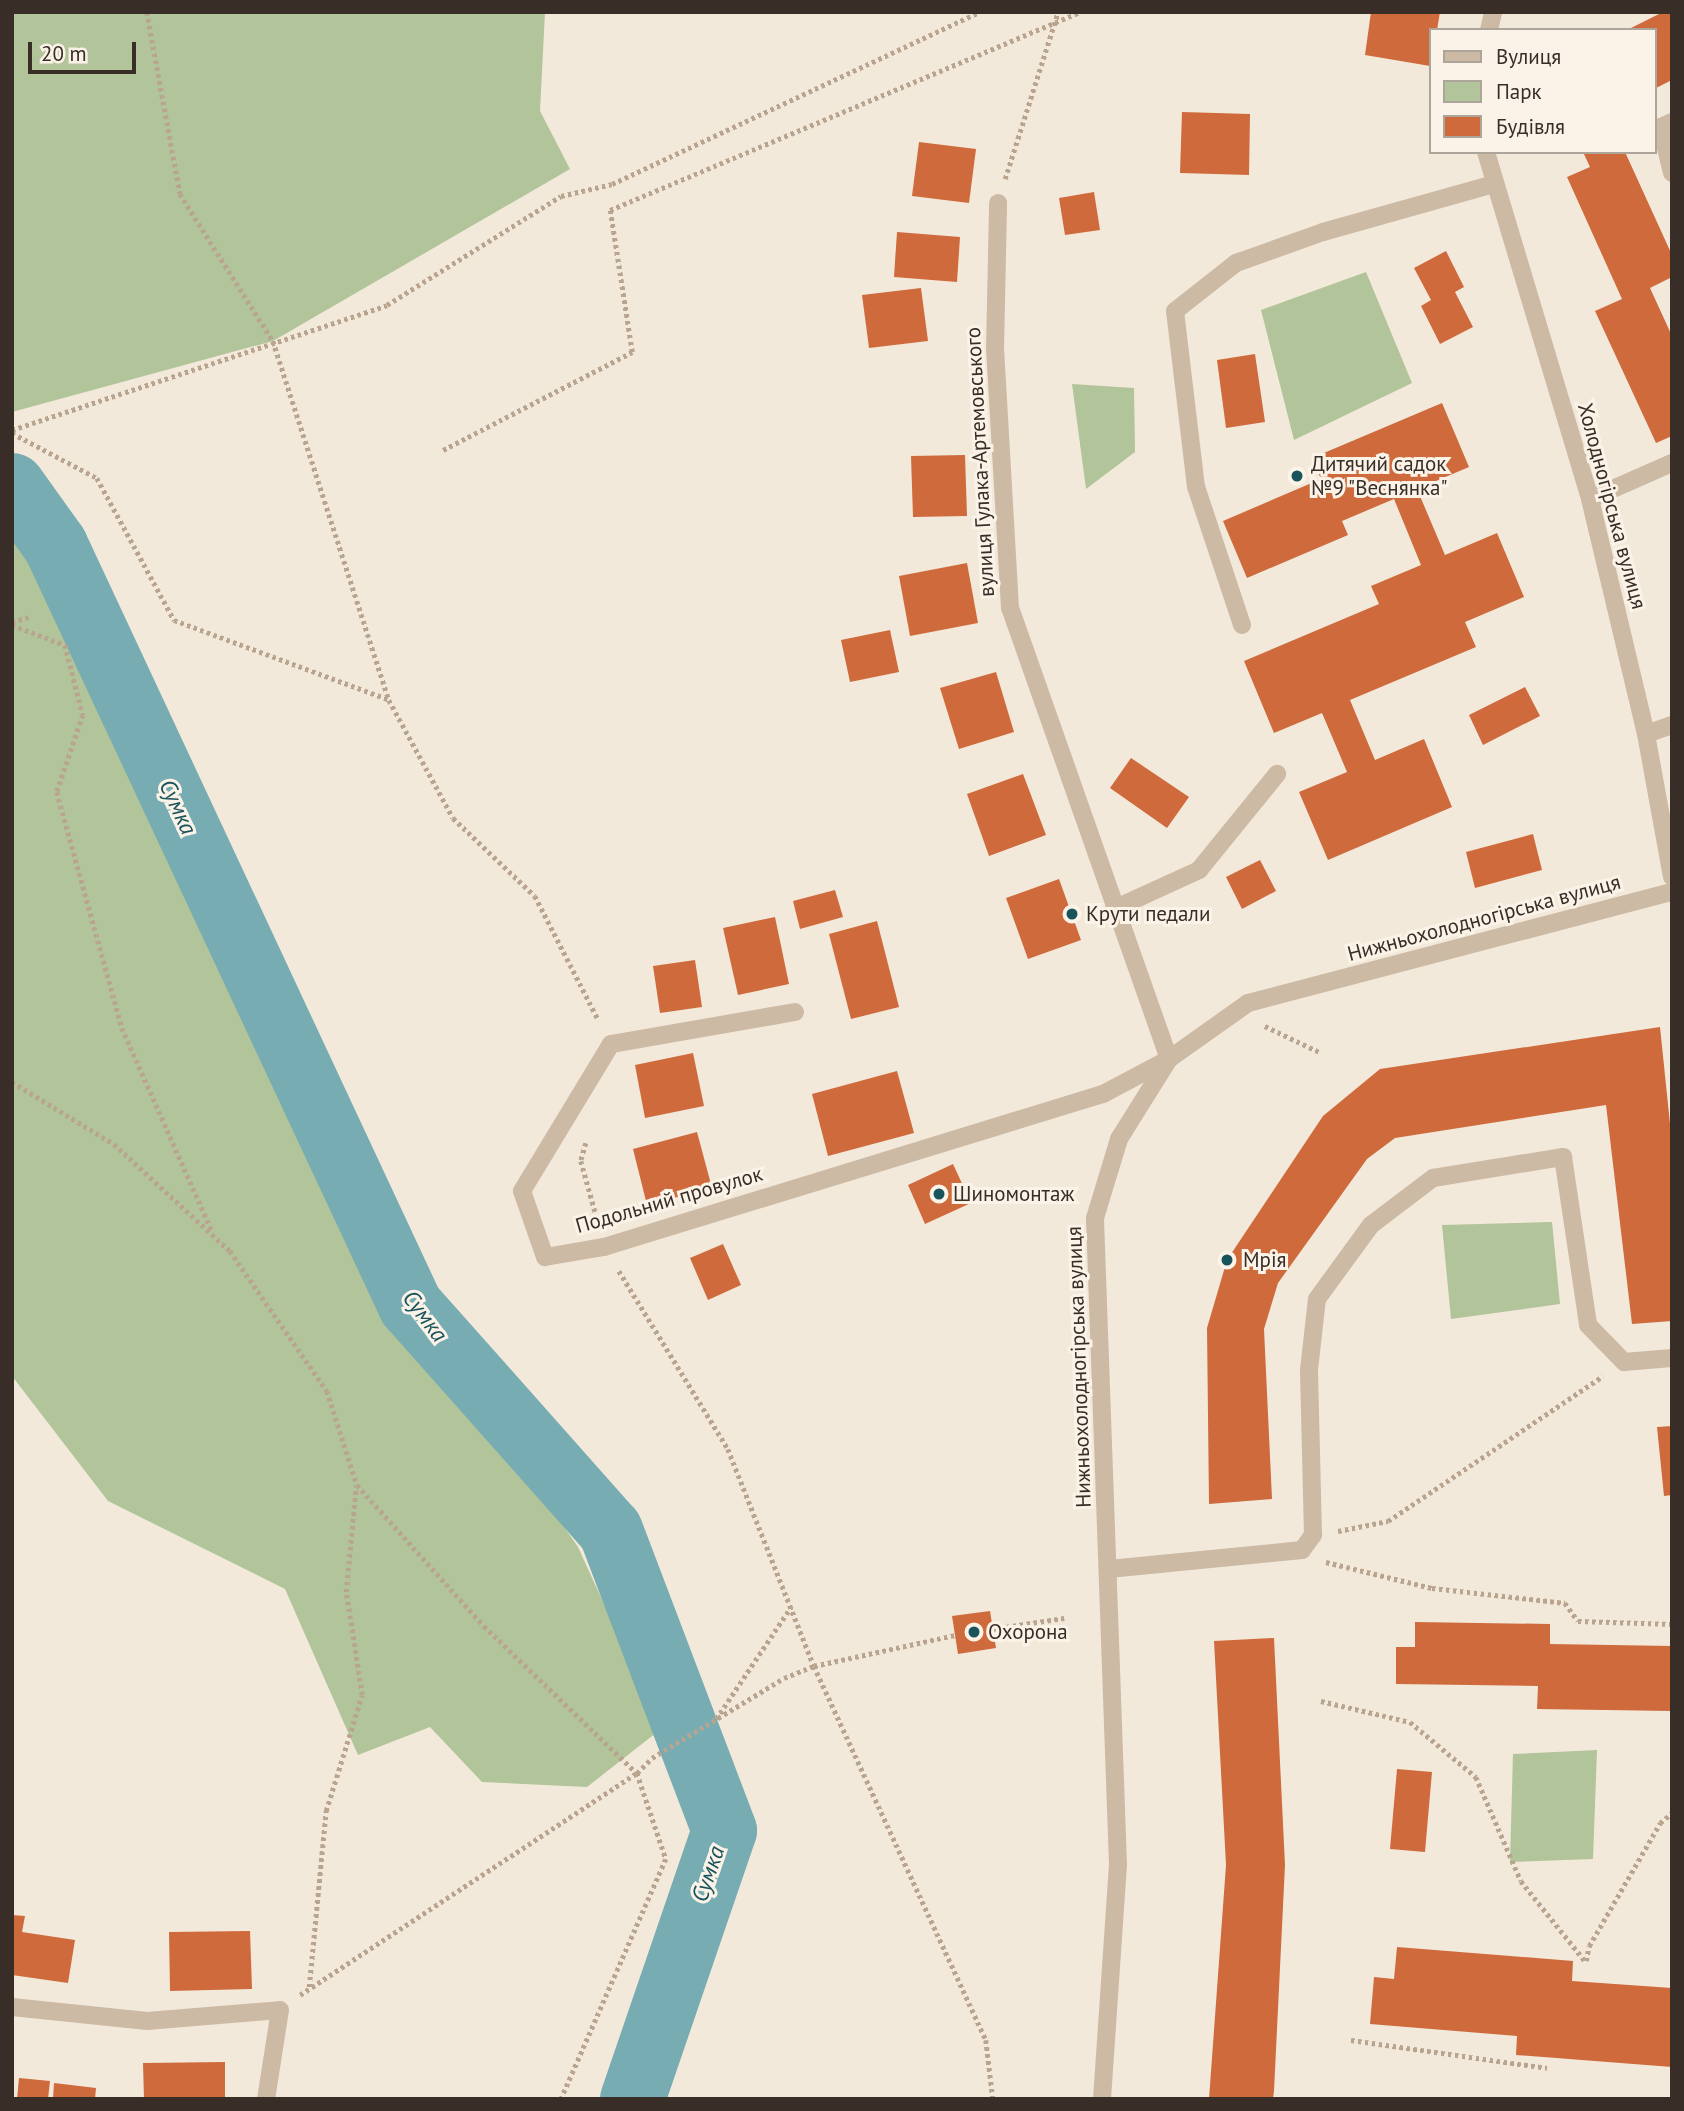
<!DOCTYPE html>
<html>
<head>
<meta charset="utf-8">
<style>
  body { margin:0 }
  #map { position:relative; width:1684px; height:2111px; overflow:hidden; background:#f3e9da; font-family:"PT Sans",sans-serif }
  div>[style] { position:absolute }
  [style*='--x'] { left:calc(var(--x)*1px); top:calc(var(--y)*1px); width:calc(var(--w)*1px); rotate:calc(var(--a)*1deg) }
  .green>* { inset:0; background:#b2c499 }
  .river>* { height:65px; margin:-32.5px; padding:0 32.5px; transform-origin:32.5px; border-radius:32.5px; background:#77acb3 }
  .building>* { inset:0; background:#cf6a3c }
  .path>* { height:4.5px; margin-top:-2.25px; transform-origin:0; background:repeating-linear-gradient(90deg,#b8a48f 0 3.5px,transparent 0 7px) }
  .minor>* { height:18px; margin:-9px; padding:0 9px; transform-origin:9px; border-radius:9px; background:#ccbaa5 }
  .dots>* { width:19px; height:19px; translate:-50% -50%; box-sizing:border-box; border:4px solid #fbf3e7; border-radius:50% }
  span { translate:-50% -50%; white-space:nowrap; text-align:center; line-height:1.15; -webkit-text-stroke:6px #fbf3e7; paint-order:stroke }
  .street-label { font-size:21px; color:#382d27 }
  .poi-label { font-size:21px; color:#382d27 }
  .left { translate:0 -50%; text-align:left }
  .water-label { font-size:23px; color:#19535c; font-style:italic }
  .frame { position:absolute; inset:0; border:14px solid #382d27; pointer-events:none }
  .legend { position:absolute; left:1429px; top:28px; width:228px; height:126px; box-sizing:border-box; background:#fbf3e7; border:2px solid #ada49a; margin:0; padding:9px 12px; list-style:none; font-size:21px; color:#382d27 }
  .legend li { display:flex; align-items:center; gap:14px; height:35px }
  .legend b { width:35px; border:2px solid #ada49a }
  .scale { position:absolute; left:28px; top:42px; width:108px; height:32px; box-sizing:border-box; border:4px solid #382d27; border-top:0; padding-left:9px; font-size:21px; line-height:24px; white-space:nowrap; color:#382d27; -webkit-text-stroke:5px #fbf3e7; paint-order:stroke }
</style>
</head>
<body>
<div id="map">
  <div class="green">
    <i style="clip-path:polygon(12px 12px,545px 12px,540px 111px,570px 169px,273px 341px,12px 412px)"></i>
    <i style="clip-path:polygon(1366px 272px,1412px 383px,1294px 440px,1261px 310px)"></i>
    <i style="clip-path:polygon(1072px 384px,1134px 388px,1135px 452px,1086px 489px)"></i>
    <i style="clip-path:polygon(12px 485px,55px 545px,410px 1305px,578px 1547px,661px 1729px,587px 1787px,482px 1782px,430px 1727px,358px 1755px,285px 1589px,108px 1501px,12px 1376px)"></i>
    <i style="clip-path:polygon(1552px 1222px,1560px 1304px,1451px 1319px,1442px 1225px)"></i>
    <i style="clip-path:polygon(1597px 1750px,1593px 1859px,1510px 1862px,1513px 1754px)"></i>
  </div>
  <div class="river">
    <i style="--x:12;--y:485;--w:74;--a:54.4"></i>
    <i style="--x:55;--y:545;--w:839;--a:64.96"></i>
    <i style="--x:410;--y:1305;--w:301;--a:48.4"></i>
    <i style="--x:610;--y:1530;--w:321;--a:69.2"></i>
    <i style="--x:724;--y:1830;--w:284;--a:108.9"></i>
  </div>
  <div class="building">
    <i style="clip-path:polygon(1371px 12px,1440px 12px,1437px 30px,1430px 30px,1430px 66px,1365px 55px)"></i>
    <i style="clip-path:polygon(1663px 12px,1672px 12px,1672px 80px,1654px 89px,1654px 30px,1627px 30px)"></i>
    <i style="clip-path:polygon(1182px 112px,1250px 114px,1249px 175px,1180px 173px)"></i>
    <i style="clip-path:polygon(919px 142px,976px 149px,969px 203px,912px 196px)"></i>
    <i style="clip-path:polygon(1583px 152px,1625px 152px,1672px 255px,1672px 277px,1650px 288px,1672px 336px,1672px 436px,1656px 443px,1595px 311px,1622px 299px,1567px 177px,1590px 167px)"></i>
    <i style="clip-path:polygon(1094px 192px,1100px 230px,1065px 235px,1059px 198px)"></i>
    <i style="clip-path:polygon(897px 232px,960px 237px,957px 282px,894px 277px)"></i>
    <i style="clip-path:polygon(1446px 251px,1464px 287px,1455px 292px,1473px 327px,1440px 344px,1421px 306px,1431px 300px,1414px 268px)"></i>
    <i style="clip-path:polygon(921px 288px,928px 341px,869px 348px,862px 295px)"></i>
    <i style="clip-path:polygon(1255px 354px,1265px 422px,1226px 428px,1217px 360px)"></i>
    <i style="clip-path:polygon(1442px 403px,1469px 467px,1417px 489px,1445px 555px,1497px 533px,1524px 597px,1465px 622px,1476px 647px,1350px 700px,1375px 760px,1424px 739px,1452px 807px,1328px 860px,1299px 792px,1347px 772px,1322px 713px,1274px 733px,1244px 661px,1379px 604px,1371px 586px,1421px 565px,1394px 499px,1342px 521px,1348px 535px,1247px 578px,1223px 521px,1321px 479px,1312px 458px)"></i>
    <i style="clip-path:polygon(965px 455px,967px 516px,913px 517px,911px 456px)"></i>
    <i style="clip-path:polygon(967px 563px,978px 623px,910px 636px,899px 576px)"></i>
    <i style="clip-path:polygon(890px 630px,899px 672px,850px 682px,841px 640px)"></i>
    <i style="clip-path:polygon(996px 672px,1014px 732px,959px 749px,940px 688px)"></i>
    <i style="clip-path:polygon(1525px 687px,1540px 716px,1483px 745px,1469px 715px)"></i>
    <i style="clip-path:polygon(1131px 758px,1189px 797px,1167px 828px,1110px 788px)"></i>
    <i style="clip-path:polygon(1023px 774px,1046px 835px,989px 856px,967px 794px)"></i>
    <i style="clip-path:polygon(1533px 834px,1542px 870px,1475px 888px,1466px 852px)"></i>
    <i style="clip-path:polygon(1260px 860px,1276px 891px,1242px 909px,1226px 877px)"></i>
    <i style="clip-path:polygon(1059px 879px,1081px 940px,1028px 959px,1006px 898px)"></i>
    <i style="clip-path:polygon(835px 890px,843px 917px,800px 929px,793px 901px)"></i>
    <i style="clip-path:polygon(775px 917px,789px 984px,738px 995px,723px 928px)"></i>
    <i style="clip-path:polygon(877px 921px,899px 1007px,851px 1019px,829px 934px)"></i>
    <i style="clip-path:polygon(695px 960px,702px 1007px,660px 1013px,653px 966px)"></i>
    <i style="clip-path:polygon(1660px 1027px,1672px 1143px,1672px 1321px,1632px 1324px,1606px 1105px,1395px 1138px,1367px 1159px,1278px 1283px,1264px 1329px,1272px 1499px,1209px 1504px,1207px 1328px,1227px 1260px,1323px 1116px,1380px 1069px)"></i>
    <i style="clip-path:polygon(693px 1053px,704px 1106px,645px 1118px,635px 1065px)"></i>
    <i style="clip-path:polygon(897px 1071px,914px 1133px,828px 1156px,812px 1094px)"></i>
    <i style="clip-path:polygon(697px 1132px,712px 1188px,647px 1205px,633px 1149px)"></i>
    <i style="clip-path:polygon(953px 1164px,971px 1203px,925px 1224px,908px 1185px)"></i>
    <i style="clip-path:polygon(723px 1244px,741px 1285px,708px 1300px,690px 1258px)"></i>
    <i style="clip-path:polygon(1672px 1426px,1672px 1495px,1664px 1496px,1657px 1427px)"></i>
    <i style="clip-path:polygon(990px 1611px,996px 1648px,958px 1654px,952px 1616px)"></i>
    <i style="clip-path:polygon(1415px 1622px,1550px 1624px,1550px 1644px,1672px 1646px,1672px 1711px,1537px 1709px,1538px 1686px,1396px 1684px,1396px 1647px,1415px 1647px)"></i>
    <i style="clip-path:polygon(1274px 1638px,1285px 1865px,1274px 2091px,1273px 2099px,1209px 2099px,1226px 1865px,1214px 1641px)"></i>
    <i style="clip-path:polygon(1397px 1769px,1432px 1772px,1425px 1852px,1390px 1849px)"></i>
    <i style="clip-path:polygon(12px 1915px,25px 1916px,22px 1932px,75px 1940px,68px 1983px,12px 1975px)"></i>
    <i style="clip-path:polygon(250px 1931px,252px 1989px,170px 1991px,169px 1932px)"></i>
    <i style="clip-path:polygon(1397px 1947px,1573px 1961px,1572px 1981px,1672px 1988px,1672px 2067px,1516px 2055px,1517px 2036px,1370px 2024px,1374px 1977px,1394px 1979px)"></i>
    <i style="clip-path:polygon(225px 2062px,225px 2099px,144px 2099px,143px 2063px)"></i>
    <i style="clip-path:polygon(19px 2078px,50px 2081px,48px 2099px,17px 2099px)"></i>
    <i style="clip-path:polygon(54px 2083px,96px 2088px,95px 2099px,53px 2099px)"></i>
  </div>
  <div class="path">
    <i style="--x:147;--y:12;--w:185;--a:79.7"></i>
    <i style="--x:180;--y:194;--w:174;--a:57.7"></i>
    <i style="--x:273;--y:341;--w:377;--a:72.1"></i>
    <i style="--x:389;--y:700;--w:134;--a:61.5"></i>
    <i style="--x:453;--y:818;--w:113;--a:43.6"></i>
    <i style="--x:535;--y:896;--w:140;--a:62.9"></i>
    <i style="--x:1005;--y:179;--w:175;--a:-72.4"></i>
    <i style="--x:12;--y:430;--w:395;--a:-18.4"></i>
    <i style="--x:387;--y:305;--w:205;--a:-32.1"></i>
    <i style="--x:561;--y:196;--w:52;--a:-13.2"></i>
    <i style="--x:612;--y:184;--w:405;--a:-25.1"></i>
    <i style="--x:12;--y:433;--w:96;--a:27.9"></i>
    <i style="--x:97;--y:478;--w:162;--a:61.5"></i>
    <i style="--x:174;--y:620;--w:228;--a:20.3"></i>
    <i style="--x:443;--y:450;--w:213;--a:-27.4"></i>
    <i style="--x:632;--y:352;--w:144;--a:-98.8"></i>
    <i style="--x:610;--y:210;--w:510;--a:-22.84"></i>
    <i style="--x:12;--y:622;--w:17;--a:-17"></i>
    <i style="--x:12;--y:625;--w:57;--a:20.7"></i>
    <i style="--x:65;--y:645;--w:72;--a:75.6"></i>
    <i style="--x:83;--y:715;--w:81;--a:108.7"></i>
    <i style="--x:57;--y:792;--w:245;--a:74.6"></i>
    <i style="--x:122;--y:1028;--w:224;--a:66.1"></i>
    <i style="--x:1265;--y:1026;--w:62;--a:25.7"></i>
    <i style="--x:12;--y:1082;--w:119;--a:31.3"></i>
    <i style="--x:114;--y:1144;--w:158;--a:42.7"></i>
    <i style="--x:230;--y:1251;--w:170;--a:55.3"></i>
    <i style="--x:327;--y:1391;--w:99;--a:72.3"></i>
    <i style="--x:357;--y:1485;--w:190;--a:48"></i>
    <i style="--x:484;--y:1626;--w:212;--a:43.9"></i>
    <i style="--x:637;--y:1773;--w:91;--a:71.4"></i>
    <i style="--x:666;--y:1859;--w:262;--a:113.6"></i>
    <i style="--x:586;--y:1143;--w:19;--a:106"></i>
    <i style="--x:581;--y:1161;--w:63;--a:74.4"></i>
    <i style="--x:619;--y:1271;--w:209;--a:58.5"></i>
    <i style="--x:728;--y:1449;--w:233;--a:68.4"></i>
    <i style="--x:814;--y:1666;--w:412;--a:65.3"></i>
    <i style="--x:986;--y:2040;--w:59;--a:83.2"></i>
    <i style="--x:1338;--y:1531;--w:51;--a:-11.3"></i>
    <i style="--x:1388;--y:1521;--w:259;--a:-34"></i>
    <i style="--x:1326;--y:1562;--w:109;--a:13.8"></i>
    <i style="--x:1432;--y:1588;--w:134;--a:6.4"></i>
    <i style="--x:1565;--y:1603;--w:22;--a:54"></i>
    <i style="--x:1578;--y:1621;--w:94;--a:1.8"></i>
    <i style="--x:992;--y:1629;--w:73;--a:-8.7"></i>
    <i style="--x:1321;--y:1701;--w:91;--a:13.3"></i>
    <i style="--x:1410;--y:1722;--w:86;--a:39.8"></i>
    <i style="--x:1476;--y:1777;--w:113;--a:66.6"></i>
    <i style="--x:1521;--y:1881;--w:104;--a:51.3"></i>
    <i style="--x:716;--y:1719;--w:135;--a:-56.2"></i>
    <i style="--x:1586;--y:1961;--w:15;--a:-79"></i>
    <i style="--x:1589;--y:1946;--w:142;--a:-60"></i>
    <i style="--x:1660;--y:1823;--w:16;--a:-40"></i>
    <i style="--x:309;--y:1987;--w:177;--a:-84.5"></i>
    <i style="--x:326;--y:1811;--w:121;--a:-72.8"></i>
    <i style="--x:362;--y:1695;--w:104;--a:-98.8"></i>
    <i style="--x:346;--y:1592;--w:106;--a:-84.6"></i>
    <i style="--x:300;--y:1995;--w:404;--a:-33.4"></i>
    <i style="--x:637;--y:1773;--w:21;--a:-45"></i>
    <i style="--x:652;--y:1758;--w:154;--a:-31.2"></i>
    <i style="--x:784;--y:1678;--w:32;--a:-22"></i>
    <i style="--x:814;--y:1666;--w:144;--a:-12.4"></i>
    <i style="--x:1351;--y:2040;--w:198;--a:8.1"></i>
  </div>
  <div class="minor">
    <i style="--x:1489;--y:30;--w:18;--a:-77"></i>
    <i style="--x:1672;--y:122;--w:12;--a:156"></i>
    <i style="--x:1661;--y:127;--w:47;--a:76.6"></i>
    <i style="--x:1486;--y:152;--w:362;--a:73.3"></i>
    <i style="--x:1590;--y:499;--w:242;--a:76.6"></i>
    <i style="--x:1646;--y:734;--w:145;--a:79.7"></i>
    <i style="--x:1590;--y:499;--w:90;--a:-23.7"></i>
    <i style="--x:1242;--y:625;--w:145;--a:-108.4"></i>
    <i style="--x:1196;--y:487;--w:177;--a:-96.8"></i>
    <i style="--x:1175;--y:311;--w:78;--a:-38.2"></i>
    <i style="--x:1236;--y:263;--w:92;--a:-19.6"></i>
    <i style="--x:1323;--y:232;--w:178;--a:-15.7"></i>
    <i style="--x:1646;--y:734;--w:28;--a:-19"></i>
    <i style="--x:1114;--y:909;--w:94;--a:-24.6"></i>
    <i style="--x:1199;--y:870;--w:124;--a:-50.9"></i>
    <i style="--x:795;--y:1012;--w:187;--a:170.1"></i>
    <i style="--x:611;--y:1044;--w:172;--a:121.2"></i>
    <i style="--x:522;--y:1191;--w:70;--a:70.8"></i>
    <i style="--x:545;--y:1257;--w:60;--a:-9.6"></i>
    <i style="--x:604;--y:1247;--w:522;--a:-17.05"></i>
    <i style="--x:1103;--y:1094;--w:75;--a:-27.9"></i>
    <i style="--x:1169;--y:1059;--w:478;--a:-109.4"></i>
    <i style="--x:1010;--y:608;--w:258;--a:-93.3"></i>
    <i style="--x:995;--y:350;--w:147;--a:-88.8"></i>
    <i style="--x:1109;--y:1569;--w:194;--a:-5.6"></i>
    <i style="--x:1302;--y:1550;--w:19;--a:-54"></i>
    <i style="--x:1313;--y:1535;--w:165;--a:-91.4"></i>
    <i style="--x:1309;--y:1370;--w:71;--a:-83.6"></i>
    <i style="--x:1317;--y:1299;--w:92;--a:-53.9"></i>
    <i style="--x:1371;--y:1225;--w:78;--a:-37.2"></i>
    <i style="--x:1433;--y:1178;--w:132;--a:-9.2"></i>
    <i style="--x:1563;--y:1157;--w:170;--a:81.5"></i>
    <i style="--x:1588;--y:1325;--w:52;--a:45.8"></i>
    <i style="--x:1624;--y:1362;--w:48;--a:-4.8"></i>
    <i style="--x:12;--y:2007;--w:136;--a:5.9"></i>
    <i style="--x:147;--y:2021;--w:133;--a:-4.7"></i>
    <i style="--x:280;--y:2010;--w:90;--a:98.9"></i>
    <i style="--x:1102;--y:2099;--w:235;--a:-86.1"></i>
    <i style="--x:1118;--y:1865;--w:647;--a:-92.04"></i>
    <i style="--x:1095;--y:1218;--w:83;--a:-73.1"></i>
    <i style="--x:1119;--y:1139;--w:94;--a:-58"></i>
    <i style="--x:1169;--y:1059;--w:97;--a:-35.3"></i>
    <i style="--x:1248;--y:1003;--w:438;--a:-14.7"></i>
  </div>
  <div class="dots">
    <i style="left:1297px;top:476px;background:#19535c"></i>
    <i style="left:1072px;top:914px;background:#19535c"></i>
    <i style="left:939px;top:1194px;background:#19535c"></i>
    <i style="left:1227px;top:1260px;background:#19535c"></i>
    <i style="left:974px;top:1632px;background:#19535c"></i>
  </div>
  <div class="street-label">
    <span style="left:980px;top:462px;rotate:-93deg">вулиця Гулака-Артемовського</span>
    <span style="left:1612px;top:506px;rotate:75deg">Холодногірська вулиця</span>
    <span style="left:1484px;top:918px;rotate:-15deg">Нижньохолодногірська вулиця</span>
    <span style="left:669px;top:1200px;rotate:-16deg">Подольний провулок</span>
    <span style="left:1079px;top:1367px;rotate:-92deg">Нижньохолодногірська вулиця</span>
  </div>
  <div class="poi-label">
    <span class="left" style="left:1311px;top:476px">Дитячий садок<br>№9 "Веснянка"</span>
    <span class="left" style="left:1086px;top:914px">Крути педали</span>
    <span class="left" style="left:953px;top:1194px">Шиномонтаж</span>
    <span class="left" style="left:1243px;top:1260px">Мрія</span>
    <span class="left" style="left:988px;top:1632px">Охорона</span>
  </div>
  <div class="water-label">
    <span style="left:178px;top:807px;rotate:65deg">Сумка</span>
    <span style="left:425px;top:1316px;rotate:53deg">Сумка</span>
    <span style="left:708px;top:1874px;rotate:-71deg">Сумка</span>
  </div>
  <div class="frame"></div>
  <ul class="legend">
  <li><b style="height:9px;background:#ccbaa5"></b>Вулиця</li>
  <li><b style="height:19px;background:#b2c499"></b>Парк</li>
  <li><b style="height:19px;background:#cf6a3c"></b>Будівля</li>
  </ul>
  <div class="scale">20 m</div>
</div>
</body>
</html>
